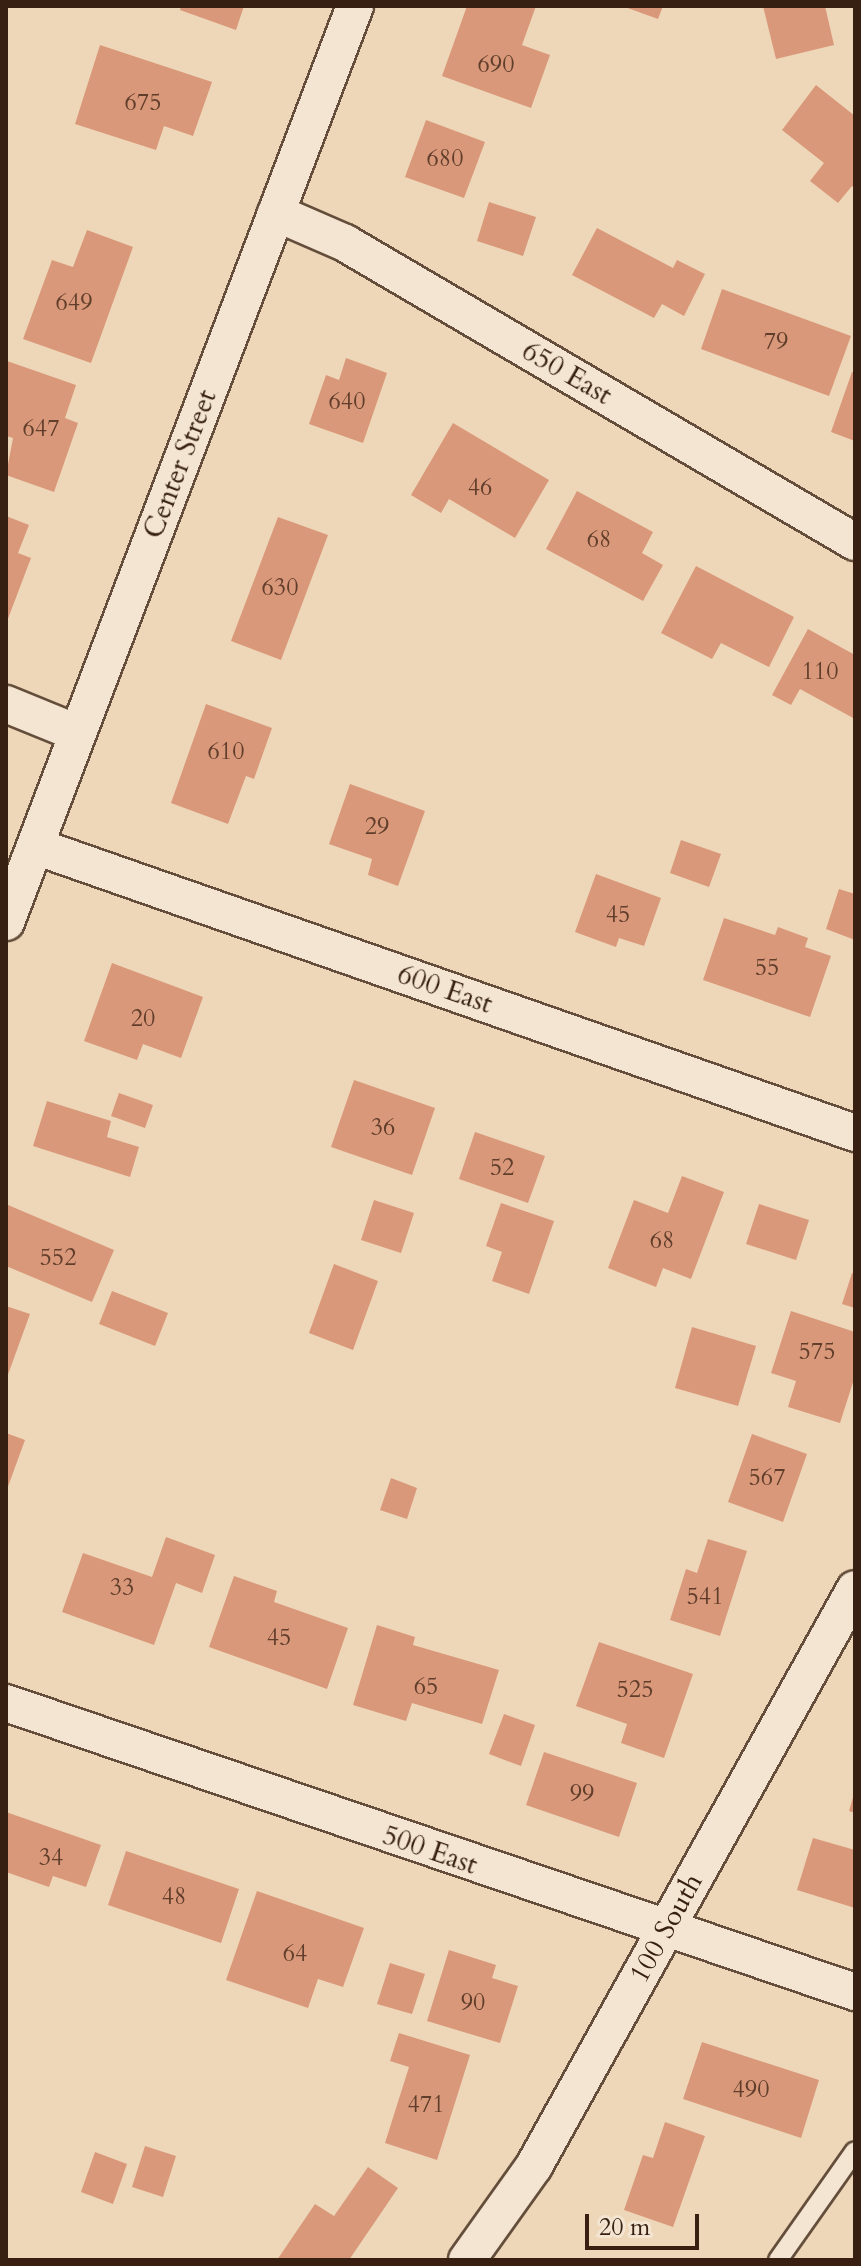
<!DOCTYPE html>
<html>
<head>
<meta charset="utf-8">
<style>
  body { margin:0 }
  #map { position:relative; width:861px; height:2266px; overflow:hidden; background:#edd7b8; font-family:Cardo,serif }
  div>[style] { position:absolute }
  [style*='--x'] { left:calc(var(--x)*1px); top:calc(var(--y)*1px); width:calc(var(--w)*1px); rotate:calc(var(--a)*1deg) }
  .building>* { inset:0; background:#da987a }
  .roads { filter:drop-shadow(2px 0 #644e3b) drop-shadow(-2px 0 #644e3b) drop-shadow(0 2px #644e3b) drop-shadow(0 -2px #644e3b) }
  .service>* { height:18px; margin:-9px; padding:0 9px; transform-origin:9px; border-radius:9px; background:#f3e5d1 }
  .minor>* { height:36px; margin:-18px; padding:0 18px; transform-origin:18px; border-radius:18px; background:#f3e5d1 }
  span { translate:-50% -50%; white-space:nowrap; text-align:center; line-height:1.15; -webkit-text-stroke:7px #f3e5d1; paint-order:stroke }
  .number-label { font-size:24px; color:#603e2b }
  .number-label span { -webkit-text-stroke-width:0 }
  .street-label { font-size:28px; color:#372011 }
  .frame { position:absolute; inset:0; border:8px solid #372011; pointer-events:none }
  .scale { position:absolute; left:585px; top:2214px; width:114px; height:36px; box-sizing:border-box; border:4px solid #372011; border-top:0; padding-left:10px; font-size:24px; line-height:28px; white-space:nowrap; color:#372011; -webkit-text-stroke:6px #f3e5d1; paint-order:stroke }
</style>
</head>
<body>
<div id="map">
  <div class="building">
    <i style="clip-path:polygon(181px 6px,244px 6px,236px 30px,180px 10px)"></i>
    <i style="clip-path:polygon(467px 6px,536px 6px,522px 45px,550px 55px,531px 108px,442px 76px)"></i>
    <i style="clip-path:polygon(622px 6px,663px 6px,658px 19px)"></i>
    <i style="clip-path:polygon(763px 6px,825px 6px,834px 45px,776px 59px)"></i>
    <i style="clip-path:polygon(100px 45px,212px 82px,193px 136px,164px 126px,156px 150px,75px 124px)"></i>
    <i style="clip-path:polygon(816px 85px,855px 116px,855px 189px,852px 186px,838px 203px,810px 181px,824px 163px,782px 130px)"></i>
    <i style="clip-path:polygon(426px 120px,485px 142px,464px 198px,405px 177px)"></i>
    <i style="clip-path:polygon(489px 202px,536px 217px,523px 256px,477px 241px)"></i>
    <i style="clip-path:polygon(597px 228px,673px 268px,677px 260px,705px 274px,684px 316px,662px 304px,654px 318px,572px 275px)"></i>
    <i style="clip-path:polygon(87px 230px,133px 247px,91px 363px,23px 339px,52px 260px,73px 267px)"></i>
    <i style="clip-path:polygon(722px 289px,851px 336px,829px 396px,701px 349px)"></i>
    <i style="clip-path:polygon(346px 358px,387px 373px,363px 443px,309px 424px,326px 375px,339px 380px)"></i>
    <i style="clip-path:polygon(7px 361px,76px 385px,65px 418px,78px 423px,54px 492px,6px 475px,13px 438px,6px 436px)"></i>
    <i style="clip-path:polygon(852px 372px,855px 373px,855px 441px,831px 432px)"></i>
    <i style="clip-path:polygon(453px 423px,549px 480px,515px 538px,449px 499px,441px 513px,411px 495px)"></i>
    <i style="clip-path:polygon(577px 491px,653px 532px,642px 553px,663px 565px,643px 601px,546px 549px)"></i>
    <i style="clip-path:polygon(6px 516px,29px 525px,18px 553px,31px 558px,6px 624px)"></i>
    <i style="clip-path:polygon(278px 517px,328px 535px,281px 660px,231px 641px)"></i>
    <i style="clip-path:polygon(696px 566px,794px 617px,769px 667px,721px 643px,712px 659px,661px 633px)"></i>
    <i style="clip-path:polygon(808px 629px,855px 655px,855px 719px,800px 689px,791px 705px,772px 695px)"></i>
    <i style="clip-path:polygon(206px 704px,272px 728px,254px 779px,246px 776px,228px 824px,171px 803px)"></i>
    <i style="clip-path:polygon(350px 784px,425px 811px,398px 886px,368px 875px,372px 859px,329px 844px)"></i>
    <i style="clip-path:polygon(681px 840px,721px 854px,709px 887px,670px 873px)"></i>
    <i style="clip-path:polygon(596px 874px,661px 898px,644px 946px,619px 938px,616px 947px,575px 932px)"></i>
    <i style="clip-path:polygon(839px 889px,855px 894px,855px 940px,826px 929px)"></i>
    <i style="clip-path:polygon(724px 918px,775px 935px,778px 927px,808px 938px,805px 947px,831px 956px,810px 1017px,703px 980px)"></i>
    <i style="clip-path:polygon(112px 963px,203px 997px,181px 1058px,143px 1044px,137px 1060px,84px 1041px)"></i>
    <i style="clip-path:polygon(354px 1080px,435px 1108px,412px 1175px,331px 1147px)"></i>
    <i style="clip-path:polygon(119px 1093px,153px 1105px,145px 1128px,111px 1116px)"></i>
    <i style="clip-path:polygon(47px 1101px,111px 1121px,107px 1137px,139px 1147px,130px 1177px,33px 1146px)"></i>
    <i style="clip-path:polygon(475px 1132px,545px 1156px,528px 1203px,459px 1179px)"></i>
    <i style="clip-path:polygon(682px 1176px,724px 1192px,691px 1279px,663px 1268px,656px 1287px,608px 1268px,634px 1200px,668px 1213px)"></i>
    <i style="clip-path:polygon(374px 1200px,414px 1213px,401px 1253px,361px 1240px)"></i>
    <i style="clip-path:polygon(501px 1203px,554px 1221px,529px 1294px,492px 1281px,502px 1252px,486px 1246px)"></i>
    <i style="clip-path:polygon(759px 1204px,809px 1220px,796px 1260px,746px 1244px)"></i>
    <i style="clip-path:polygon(8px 1205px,114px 1250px,92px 1302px,6px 1266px)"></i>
    <i style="clip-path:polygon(334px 1264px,378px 1281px,353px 1350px,309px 1333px)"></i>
    <i style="clip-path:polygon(852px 1273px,855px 1274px,855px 1308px,842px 1304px)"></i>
    <i style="clip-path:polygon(112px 1291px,168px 1313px,155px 1346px,99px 1324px)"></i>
    <i style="clip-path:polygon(6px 1306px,30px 1314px,6px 1380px)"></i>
    <i style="clip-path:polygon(791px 1311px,855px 1332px,855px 1376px,840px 1423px,788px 1407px,796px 1381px,771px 1373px)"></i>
    <i style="clip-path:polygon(692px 1327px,756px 1346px,738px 1406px,675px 1388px)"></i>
    <i style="clip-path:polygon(6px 1433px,25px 1440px,6px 1492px)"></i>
    <i style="clip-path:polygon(752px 1434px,807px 1454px,783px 1522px,728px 1502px)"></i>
    <i style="clip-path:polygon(391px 1478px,417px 1488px,407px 1519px,380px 1510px)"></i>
    <i style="clip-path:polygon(166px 1537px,215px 1555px,202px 1593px,176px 1583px,154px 1645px,62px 1612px,83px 1553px,152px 1577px)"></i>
    <i style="clip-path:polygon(708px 1539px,747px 1551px,720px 1636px,670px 1620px,686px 1569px,697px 1573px)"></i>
    <i style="clip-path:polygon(234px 1576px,277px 1591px,274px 1602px,348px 1628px,327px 1689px,209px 1647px)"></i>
    <i style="clip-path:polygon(377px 1625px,415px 1637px,413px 1645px,499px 1670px,482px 1724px,412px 1703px,406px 1721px,353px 1705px)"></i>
    <i style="clip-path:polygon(599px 1642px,693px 1674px,664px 1758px,621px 1743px,627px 1724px,576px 1706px)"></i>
    <i style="clip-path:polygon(504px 1714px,535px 1725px,521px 1766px,489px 1754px)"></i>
    <i style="clip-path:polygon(544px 1752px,637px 1783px,619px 1837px,526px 1805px)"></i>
    <i style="clip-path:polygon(854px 1794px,855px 1794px,855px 1813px,849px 1811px)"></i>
    <i style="clip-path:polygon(6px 1812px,101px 1845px,86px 1887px,53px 1876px,49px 1887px,6px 1872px)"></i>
    <i style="clip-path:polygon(813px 1838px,855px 1850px,855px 1908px,797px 1890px)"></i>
    <i style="clip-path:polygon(126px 1851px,239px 1889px,221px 1943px,108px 1905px)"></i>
    <i style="clip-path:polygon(257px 1891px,364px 1928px,343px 1987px,318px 1979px,308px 2008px,226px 1980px)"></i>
    <i style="clip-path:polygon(449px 1950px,496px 1965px,492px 1978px,518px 1986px,500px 2043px,427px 2021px)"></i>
    <i style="clip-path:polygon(390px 1963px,425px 1974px,412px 2014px,377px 2004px)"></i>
    <i style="clip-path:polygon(399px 2033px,470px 2055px,437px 2160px,385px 2143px,409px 2067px,390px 2061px)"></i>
    <i style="clip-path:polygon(702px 2042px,819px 2080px,801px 2138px,683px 2099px)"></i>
    <i style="clip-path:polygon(665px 2122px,705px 2136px,673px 2227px,624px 2210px,643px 2155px,653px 2158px)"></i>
    <i style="clip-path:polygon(145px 2146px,176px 2156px,163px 2197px,132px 2187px)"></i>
    <i style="clip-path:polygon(95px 2152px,127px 2164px,113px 2204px,81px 2192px)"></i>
    <i style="clip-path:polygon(368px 2167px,398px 2188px,349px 2260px,277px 2260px,315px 2204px,334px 2216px)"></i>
  </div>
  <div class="roads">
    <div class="service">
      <i style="--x:778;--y:2260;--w:133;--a:-54.8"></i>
    </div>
    <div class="minor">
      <i style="--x:276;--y:213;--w:75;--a:23.5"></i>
      <i style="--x:345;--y:243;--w:591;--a:30.38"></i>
      <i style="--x:6;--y:704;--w:77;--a:22.2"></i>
      <i style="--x:35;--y:846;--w:869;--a:19.29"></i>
      <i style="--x:6;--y:922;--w:980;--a:-69.14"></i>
      <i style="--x:6;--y:1703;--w:897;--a:18.8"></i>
      <i style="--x:467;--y:2260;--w:115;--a:-54.5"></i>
      <i style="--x:534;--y:2166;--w:660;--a:-60.91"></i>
    </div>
  </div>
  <div class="number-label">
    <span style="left:496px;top:65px">690</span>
    <span style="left:143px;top:103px">675</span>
    <span style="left:445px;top:159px">680</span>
    <span style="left:74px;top:303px">649</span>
    <span style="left:776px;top:342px">79</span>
    <span style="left:347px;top:402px">640</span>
    <span style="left:41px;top:429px">647</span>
    <span style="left:480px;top:488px">46</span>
    <span style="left:599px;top:540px">68</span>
    <span style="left:280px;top:588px">630</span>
    <span style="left:820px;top:672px">110</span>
    <span style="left:226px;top:752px">610</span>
    <span style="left:377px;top:827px">29</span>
    <span style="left:618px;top:915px">45</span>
    <span style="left:767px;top:968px">55</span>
    <span style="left:143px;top:1019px">20</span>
    <span style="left:383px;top:1128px">36</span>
    <span style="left:502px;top:1168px">52</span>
    <span style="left:662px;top:1241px">68</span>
    <span style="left:58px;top:1258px">552</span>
    <span style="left:817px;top:1352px">575</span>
    <span style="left:767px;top:1478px">567</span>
    <span style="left:122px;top:1588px">33</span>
    <span style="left:705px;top:1597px">541</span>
    <span style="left:279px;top:1638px">45</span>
    <span style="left:426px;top:1687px">65</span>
    <span style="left:635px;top:1690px">525</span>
    <span style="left:582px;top:1794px">99</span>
    <span style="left:51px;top:1858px">34</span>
    <span style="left:174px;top:1897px">48</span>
    <span style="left:295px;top:1954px">64</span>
    <span style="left:473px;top:2003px">90</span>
    <span style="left:751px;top:2090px">490</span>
    <span style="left:426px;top:2105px">471</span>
  </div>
  <div class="street-label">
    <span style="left:567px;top:373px;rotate:30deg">650 East</span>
    <span style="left:180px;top:464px;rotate:-69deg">Center Street</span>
    <span style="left:445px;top:989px;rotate:19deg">600 East</span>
    <span style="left:430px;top:1850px;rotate:19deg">500 East</span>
    <span style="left:666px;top:1928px;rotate:-61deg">100 South</span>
  </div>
  <div class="frame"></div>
  <div class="scale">20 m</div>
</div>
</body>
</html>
